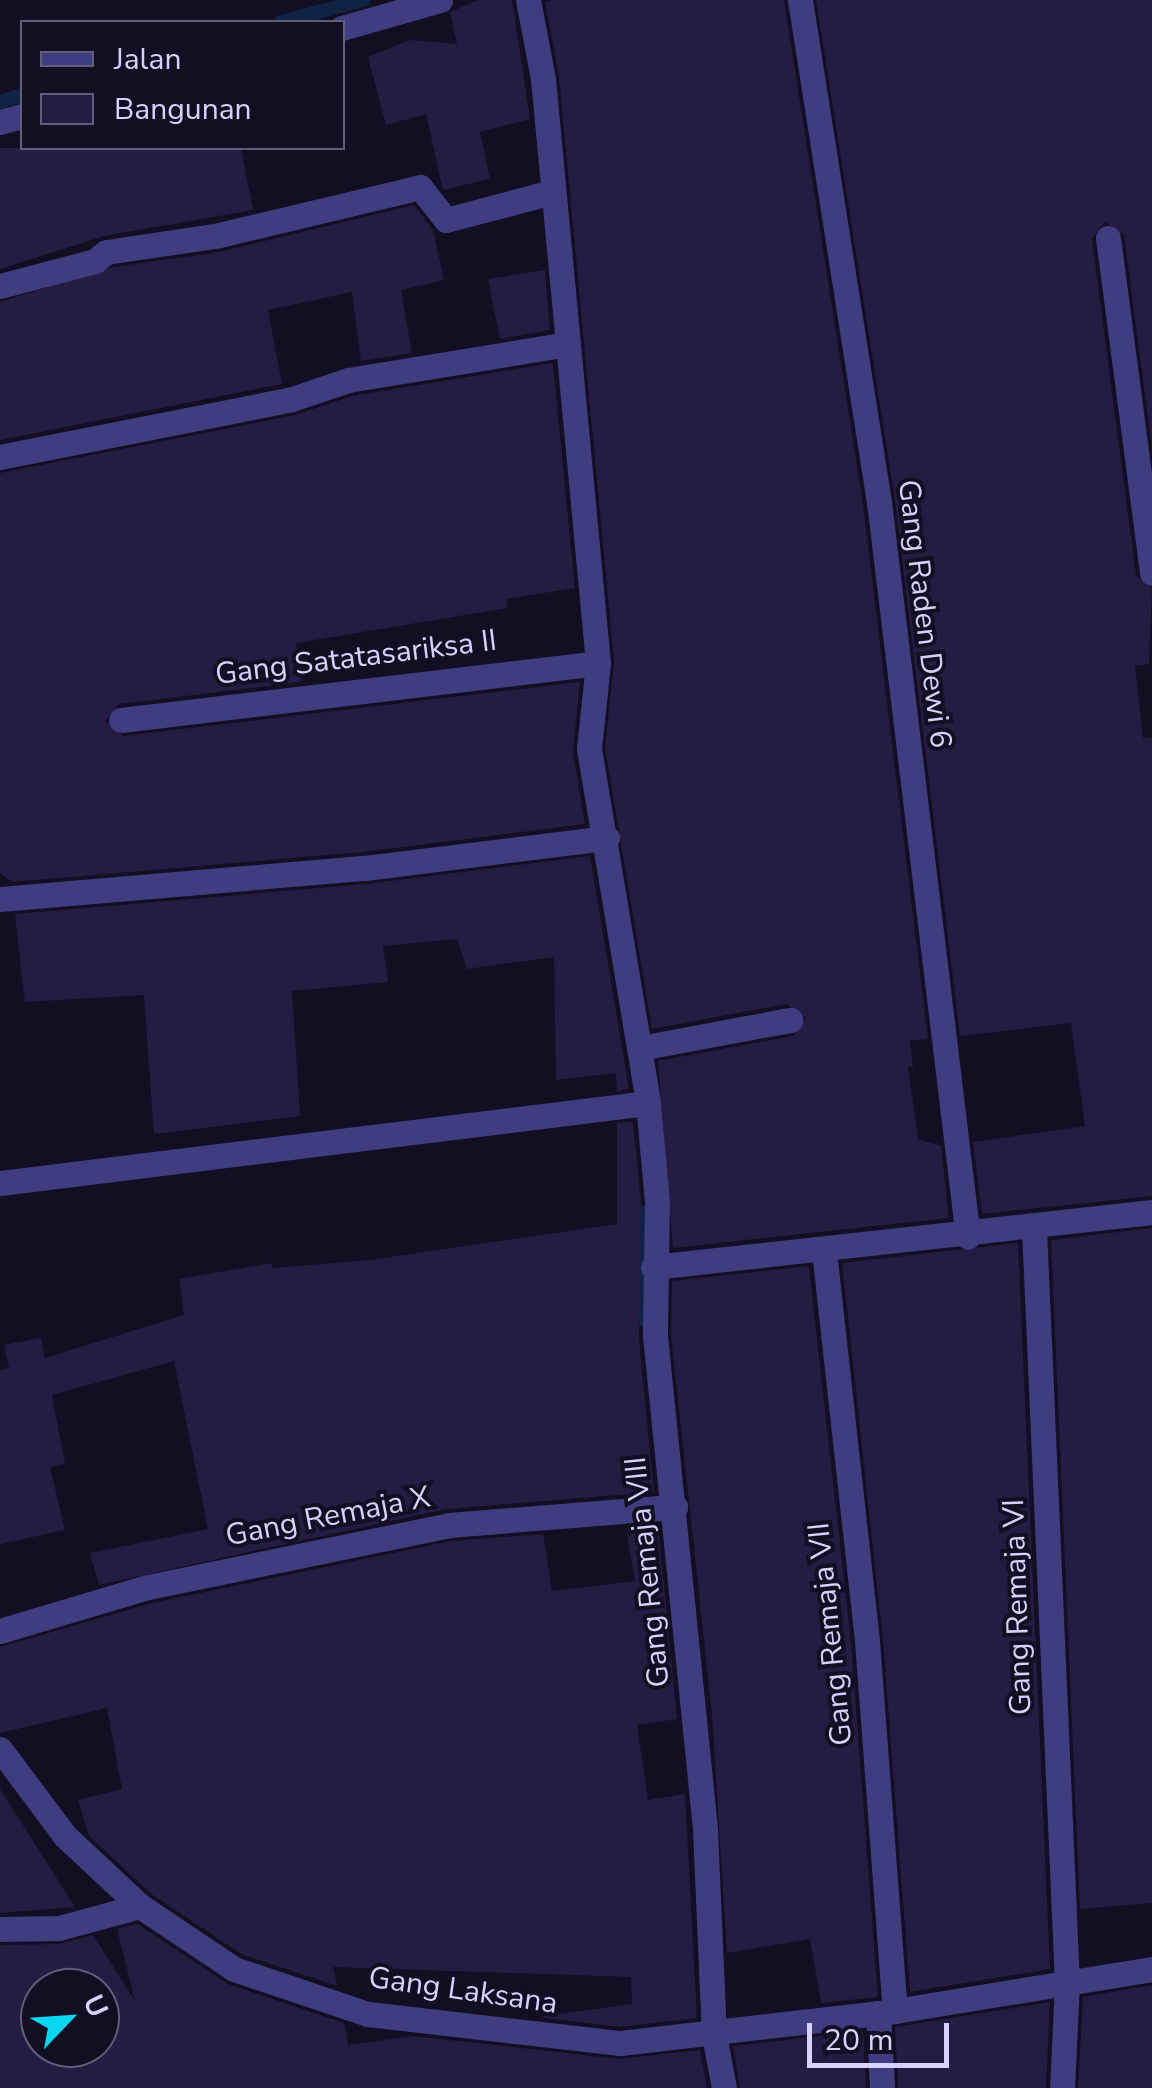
<!DOCTYPE html>
<html>
<head>
<meta charset="utf-8">
<style>
  body { margin:0 }
  #map { position:relative; width:1152px; height:2088px; overflow:hidden; background:#120f22; font-family:"Nunito Sans",sans-serif }
  div>[style] { position:absolute }
  [style*='--x'] { left:calc(var(--x)*1px); top:calc(var(--y)*1px); width:calc(var(--w)*1px); rotate:calc(var(--a)*1deg) }
  .stream>* { height:14px; margin:-7px; padding:0 7px; transform-origin:7px; border-radius:7px; background:#102345 }
  .building>* { inset:0; background:#241c42 }
  .street>* { height:25px; margin:-12.5px; padding:0 12.5px; transform-origin:12.5px; border-radius:12.5px; background:#3f3c7f }
  span { translate:-50% -50%; white-space:nowrap; text-align:center; line-height:1.15; -webkit-text-stroke:8px #120f22; paint-order:stroke }
  .street-label { font-size:30px; color:#d7d2fd }
  .legend { position:absolute; left:20px; top:20px; width:325px; height:130px; box-sizing:border-box; background:#120f22; border:2px solid #615d7a; margin:0; padding:12px 18px; list-style:none; font-size:30px; color:#d7d2fd }
  .legend li { display:flex; align-items:center; gap:20px; height:50px }
  .legend b { width:50px; border:2px solid #615d7a }
  .north { position:absolute; left:20px; top:1968px; width:100px; height:100px; box-sizing:border-box; background:#120f22; border:2px solid #615d7a; border-radius:50%; rotate:65deg; font-size:28px; font-weight:700; line-height:40px; text-align:center; color:#d7d2fd }
  .north::after { content:''; display:block; margin:auto; width:35px; height:45px; background:#0bd6f0; clip-path:polygon(50% 0,100% 100%,50% 72%,0 100%) }
  .scale { position:absolute; left:807px; top:2023px; width:142px; height:45px; box-sizing:border-box; border:5px solid #d7d2fd; border-top:0; padding-left:12px; font-size:30px; line-height:35px; white-space:nowrap; color:#d7d2fd; -webkit-text-stroke:8px #120f22; paint-order:stroke }
</style>
</head>
<body>
<div id="map">
  <div class="stream">
    <i style="--x:281;--y:22;--w:85;--a:-15"></i>
    <i style="--x:0;--y:102;--w:23;--a:-18"></i>
    <i style="--x:644;--y:1320;--w:108;--a:-88.9"></i>
  </div>
  <div class="building">
    <i style="clip-path:polygon(479px 0,512px 0,530px 119px,480px 132px,490px 179px,443px 190px,426px 114px,386px 125px,368px 57px,410px 40px,457px 44px,450px 12px)"></i>
    <i style="clip-path:polygon(554px 0,784px 0,863px 504px,928px 1039px,910px 1041px,913px 1067px,908px 1067px,918px 1139px,941px 1146px,949px 1218px,673px 1248px,658px 1061px,793px 1036px,806px 1018px,787px 1004px,652px 1029px,605px 748px,614px 661px,559px 77px,545px 2px)"></i>
    <i style="clip-path:polygon(816px 0,1152px 0,1152px 448px,1124px 235px,1105px 222px,1092px 239px,1136px 575px,1152px 589px,1149px 664px,1135px 666px,1143px 738px,1152px 737px,1152px 1196px,982px 1214px,973px 1142px,1085px 1126px,1071px 1023px,960px 1036px,895px 500px)"></i>
    <i style="clip-path:polygon(0 148px,241px 148px,253px 210px,104px 236px,0 269px)"></i>
    <i style="clip-path:polygon(414px 205px,433px 230px,444px 280px,401px 290px,412px 353px,361px 361px,352px 292px,268px 310px,282px 384px,0 440px,0 302px,113px 267px,219px 252px)"></i>
    <i style="clip-path:polygon(545px 270px,550px 330px,500px 339px,488px 279px)"></i>
    <i style="clip-path:polygon(553px 363px,575px 588px,506px 599px,507px 608px,296px 643px,301px 682px,119px 704px,105px 721px,123px 736px,580px 682px,573px 751px,585px 824px,363px 852px,12px 882px,0 873px,0 473px,295px 415px,352px 396px)"></i>
    <i style="clip-path:polygon(590px 856px,629px 1089px,617px 1091px,616px 1073px,556px 1080px,554px 957px,467px 969px,457px 939px,383px 946px,388px 982px,292px 991px,300px 1116px,154px 1134px,144px 995px,25px 1002px,15px 914px,366px 884px)"></i>
    <i style="clip-path:polygon(633px 1121px,641px 1203px,639px 1338px,654px 1492px,446px 1509px,99px 1585px,90px 1553px,208px 1529px,174px 1361px,52px 1395px,65px 1464px,50px 1467px,65px 1530px,0 1544px,0 1370px,9px 1368px,4px 1345px,41px 1338px,45px 1358px,184px 1315px,179px 1279px,271px 1263px,272px 1268px,370px 1260px,617px 1224px,617px 1123px)"></i>
    <i style="clip-path:polygon(1152px 1228px,1152px 1903px,1080px 1909px,1051px 1240px)"></i>
    <i style="clip-path:polygon(1018px 1243px,1050px 1969px,910px 1992px,883px 1640px,842px 1263px)"></i>
    <i style="clip-path:polygon(809px 1266px,851px 1642px,878px 1997px,821px 2003px,810px 1939px,727px 1953px,712px 1714px,671px 1335px,672px 1281px)"></i>
    <i style="clip-path:polygon(658px 1525px,677px 1719px,637px 1725px,648px 1800px,685px 1794px,697px 2018px,620px 2027px,538px 2017px,632px 2004px,631px 1977px,333px 1967px,337px 1986px,241px 1954px,150px 1893px,89px 1836px,78px 1800px,122px 1789px,107px 1708px,0 1733px,0 1647px,152px 1603px,451px 1541px,543px 1534px,552px 1591px,635px 1581px,626px 1527px)"></i>
    <i style="clip-path:polygon(0 1789px,75px 1907px,0 1913px)"></i>
    <i style="clip-path:polygon(evenodd,137px 1924px,228px 1984px,344px 2023px,348px 2045px,413px 2036px,619px 2059px,700px 2050px,707px 2088px,0 2088px,0 1945px,59px 1944px,93px 1935px,135px 2001px,117px 1929px,137px 1924px,40px 1988px,100px 1988px,100px 2048px,40px 2048px,40px 1988px)"></i>
    <i style="clip-path:polygon(1152px 1985px,1152px 2088px,1078px 2088px,1083px 1997px)"></i>
    <i style="clip-path:polygon(1050px 2002px,1046px 2088px,898px 2088px,895px 2027px)"></i>
    <i style="clip-path:polygon(863px 2031px,866px 2088px,740px 2088px,733px 2046px)"></i>
  </div>
  <div class="street">
    <i style="--x:528;--y:0;--w:80;--a:79.2"></i>
    <i style="--x:543;--y:79;--w:587;--a:84.62"></i>
    <i style="--x:598;--y:663;--w:86;--a:96"></i>
    <i style="--x:589;--y:749;--w:359;--a:80.5"></i>
    <i style="--x:648;--y:1103;--w:99;--a:84.8"></i>
    <i style="--x:657;--y:1202;--w:134;--a:90.9"></i>
    <i style="--x:655;--y:1336;--w:497;--a:84.2"></i>
    <i style="--x:705;--y:1830;--w:205;--a:87.5"></i>
    <i style="--x:714;--y:2035;--w:54;--a:79.3"></i>
    <i style="--x:800;--y:0;--w:508;--a:81.06"></i>
    <i style="--x:879;--y:502;--w:740;--a:83.1"></i>
    <i style="--x:342;--y:28;--w:102;--a:-15.9"></i>
    <i style="--x:0;--y:122;--w:23;--a:-15"></i>
    <i style="--x:1108;--y:238;--w:338;--a:82.5"></i>
    <i style="--x:0;--y:286;--w:98;--a:-14.7"></i>
    <i style="--x:95;--y:261;--w:14;--a:-39"></i>
    <i style="--x:106;--y:252;--w:110;--a:-8.4"></i>
    <i style="--x:215;--y:236;--w:211;--a:-13.4"></i>
    <i style="--x:420;--y:187;--w:42;--a:51.8"></i>
    <i style="--x:446;--y:220;--w:110;--a:-14.8"></i>
    <i style="--x:0;--y:457;--w:298;--a:-11.2"></i>
    <i style="--x:292;--y:399;--w:59;--a:-18.7"></i>
    <i style="--x:348;--y:380;--w:222;--a:-9.3"></i>
    <i style="--x:121;--y:720;--w:480;--a:-6.8"></i>
    <i style="--x:0;--y:899;--w:366;--a:-4.9"></i>
    <i style="--x:365;--y:868;--w:244;--a:-7.1"></i>
    <i style="--x:640;--y:1048;--w:153;--a:-10.6"></i>
    <i style="--x:0;--y:1183;--w:653;--a:-7.04"></i>
    <i style="--x:1034;--y:1228;--w:756;--a:87.5"></i>
    <i style="--x:1067;--y:1983;--w:105;--a:92.7"></i>
    <i style="--x:824;--y:1251;--w:392;--a:83.7"></i>
    <i style="--x:867;--y:1641;--w:371;--a:85.7"></i>
    <i style="--x:653;--y:1267;--w:502;--a:-6.29"></i>
    <i style="--x:0;--y:1631;--w:154;--a:-16.6"></i>
    <i style="--x:148;--y:1587;--w:307;--a:-11.6"></i>
    <i style="--x:449;--y:1525;--w:227;--a:-4.6"></i>
    <i style="--x:0;--y:1749;--w:109;--a:53.2"></i>
    <i style="--x:65;--y:1836;--w:103;--a:43"></i>
    <i style="--x:140;--y:1906;--w:113;--a:33.8"></i>
    <i style="--x:234;--y:1969;--w:141;--a:18.6"></i>
    <i style="--x:368;--y:2014;--w:254;--a:6.6"></i>
    <i style="--x:620;--y:2043;--w:277;--a:-6.6"></i>
    <i style="--x:895;--y:2011;--w:260;--a:-9.3"></i>
    <i style="--x:0;--y:1929;--w:59;--a:-1"></i>
    <i style="--x:59;--y:1928;--w:84;--a:-15.2"></i>
    <i style="--x:878;--y:2013;--w:75;--a:86.9"></i>
  </div>
  <div class="street-label">
    <span style="left:924px;top:614px;rotate:83deg">Gang Raden Dewi 6</span>
    <span style="left:356px;top:658px;rotate:-7deg">Gang Satatasariksa II</span>
    <span style="left:328px;top:1517px;rotate:-11deg">Gang Remaja X</span>
    <span style="left:648px;top:1572px;rotate:-96deg">Gang Remaja VIII</span>
    <span style="left:1018px;top:1607px;rotate:-92deg">Gang Remaja VI</span>
    <span style="left:831px;top:1634px;rotate:-96deg">Gang Remaja VII</span>
    <span style="left:463px;top:1991px;rotate:8deg">Gang Laksana</span>
  </div>
  <ul class="legend">
  <li><b style="height:12px;background:#3f3c7f"></b>Jalan</li>
  <li><b style="height:28px;background:#241c42"></b>Bangunan</li>
  </ul>
  <div class="north">U</div>
  <div class="scale">20 m</div>
</div>
</body>
</html>
